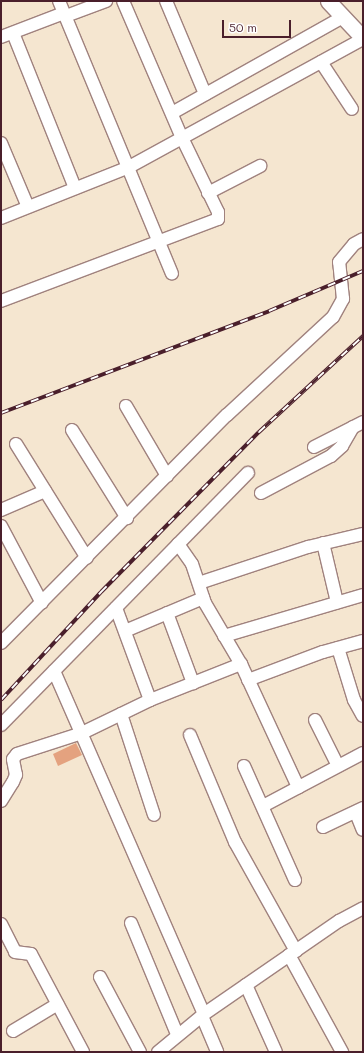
<!DOCTYPE html>
<html>
<head>
<meta charset="utf-8">
<style>
  body { margin:0 }
  #map { position:relative; width:364px; height:1053px; overflow:hidden; background:#f5e6d0; font-family:Mali,sans-serif }
  div>[style] { position:absolute }
  [style*='--x'] { left:calc(var(--x)*1px); top:calc(var(--y)*1px); width:calc(var(--w)*1px); rotate:calc(var(--a)*1deg) }
  .building>* { inset:0; background:#e4a27f }
  .roads { filter:drop-shadow(1px 0 #a0827e) drop-shadow(-1px 0 #a0827e) drop-shadow(0 1px #a0827e) drop-shadow(0 -1px #a0827e) }
  .minor>* { height:12px; margin:-6px; padding:0 6px; transform-origin:6px; border-radius:6px; background:#fff }
  .major>* { height:15px; margin:-7.5px; padding:0 7.5px; transform-origin:7.5px; border-radius:7.5px; background:#fff }
  .rail>* { height:4px; margin-top:-2px; transform-origin:0; background:repeating-linear-gradient(90deg,#fff 0 8px,#4a1f2b 0 16px); box-sizing:border-box; border-block:1px solid #4a1f2b }
  span { translate:-50% -50%; white-space:nowrap; text-align:center; line-height:1.15; -webkit-text-stroke:3px #fff; paint-order:stroke }
  .frame { position:absolute; inset:0; border:2px solid #4a1f2b; pointer-events:none }
  .scale { position:absolute; left:222px; top:20px; width:69px; height:18px; box-sizing:border-box; border:2px solid #4a1f2b; border-top:0; padding-left:5px; font-size:12px; line-height:14px; white-space:nowrap; color:#4a1f2b; -webkit-text-stroke:3px #fff; paint-order:stroke }
</style>
</head>
<body>
<div id="map">
  <div class="building">
    <i style="clip-path:polygon(76px 743px,82px 755px,58px 766px,53px 754px)"></i>
  </div>
  <div class="roads">
    <div class="minor">
      <i style="--x:59;--y:1;--w:295;--a:67.5"></i>
      <i style="--x:166;--y:1;--w:101;--a:67.2"></i>
      <i style="--x:66;--y:16;--w:43;--a:-20.6"></i>
      <i style="--x:13;--y:33;--w:167;--a:68.2"></i>
      <i style="--x:1;--y:37;--w:67;--a:-20.9"></i>
      <i style="--x:321;--y:62;--w:56;--a:56.6"></i>
      <i style="--x:172;--y:113;--w:196;--a:-29.3"></i>
      <i style="--x:1;--y:143;--w:69;--a:67.1"></i>
      <i style="--x:208;--y:193;--w:59;--a:-27.4"></i>
      <i style="--x:1;--y:218;--w:138;--a:-21.7"></i>
      <i style="--x:129;--y:167;--w:267;--a:-28.7"></i>
      <i style="--x:1;--y:301;--w:232;--a:-20.7"></i>
      <i style="--x:218;--y:219;--w:7;--a:-90"></i>
      <i style="--x:218;--y:212;--w:82;--a:-115.9"></i>
      <i style="--x:182;--y:138;--w:149;--a:-113.3"></i>
      <i style="--x:126;--y:406;--w:81;--a:59.6"></i>
      <i style="--x:72;--y:430;--w:104;--a:58"></i>
      <i style="--x:16;--y:444;--w:134;--a:58.1"></i>
      <i style="--x:314;--y:447;--w:55;--a:-27"></i>
      <i style="--x:261;--y:493;--w:79;--a:-27.9"></i>
      <i style="--x:331;--y:456;--w:15;--a:-42"></i>
      <i style="--x:342;--y:446;--w:22;--a:-60"></i>
      <i style="--x:1;--y:510;--w:48;--a:-23.4"></i>
      <i style="--x:1;--y:526;--w:87;--a:62"></i>
      <i style="--x:323;--y:543;--w:61;--a:76.7"></i>
      <i style="--x:178;--y:544;--w:24;--a:55"></i>
      <i style="--x:192;--y:564;--w:41;--a:71.6"></i>
      <i style="--x:205;--y:603;--w:71;--a:59.5"></i>
      <i style="--x:241;--y:664;--w:136;--a:65.1"></i>
      <i style="--x:199;--y:583;--w:115;--a:-18.3"></i>
      <i style="--x:308;--y:547;--w:57;--a:-13.3"></i>
      <i style="--x:116;--y:608;--w:98;--a:69.7"></i>
      <i style="--x:167;--y:613;--w:75;--a:69.6"></i>
      <i style="--x:125;--y:631;--w:85;--a:-22.9"></i>
      <i style="--x:224;--y:636;--w:145;--a:-16.4"></i>
      <i style="--x:1;--y:643;--w:321;--a:-45.3"></i>
      <i style="--x:227;--y:415;--w:144;--a:-42.8"></i>
      <i style="--x:333;--y:317;--w:21;--a:-61"></i>
      <i style="--x:343;--y:299;--w:37;--a:-96"></i>
      <i style="--x:339;--y:262;--w:23;--a:-50"></i>
      <i style="--x:354;--y:244;--w:10;--a:-29"></i>
      <i style="--x:338;--y:648;--w:54;--a:72.9"></i>
      <i style="--x:354;--y:700;--w:18;--a:61"></i>
      <i style="--x:54;--y:671;--w:374;--a:66.4"></i>
      <i style="--x:248;--y:680;--w:80;--a:-20.5"></i>
      <i style="--x:323;--y:652;--w:41;--a:-15.4"></i>
      <i style="--x:121;--y:714;--w:106;--a:71.9"></i>
      <i style="--x:315;--y:720;--w:51;--a:63.4"></i>
      <i style="--x:1;--y:725;--w:353;--a:-45.6"></i>
      <i style="--x:190;--y:735;--w:116;--a:67.2"></i>
      <i style="--x:235;--y:842;--w:125;--a:60.8"></i>
      <i style="--x:244;--y:766;--w:125;--a:65.9"></i>
      <i style="--x:1;--y:801;--w:22;--a:-58"></i>
      <i style="--x:13;--y:782;--w:8;--a:-67"></i>
      <i style="--x:16;--y:775;--w:16;--a:-101"></i>
      <i style="--x:13;--y:759;--w:6;--a:-51"></i>
      <i style="--x:17;--y:754;--w:68;--a:-17.9"></i>
      <i style="--x:82;--y:733;--w:76;--a:-25.9"></i>
      <i style="--x:150;--y:700;--w:98;--a:-21.6"></i>
      <i style="--x:263;--y:806;--w:113;--a:-27.9"></i>
      <i style="--x:356;--y:813;--w:18;--a:68"></i>
      <i style="--x:323;--y:827;--w:44;--a:-25.4"></i>
      <i style="--x:131;--y:923;--w:120;--a:67.5"></i>
      <i style="--x:1;--y:924;--w:31;--a:63"></i>
      <i style="--x:15;--y:952;--w:16;--a:7"></i>
      <i style="--x:31;--y:954;--w:111;--a:62"></i>
      <i style="--x:289;--y:955;--w:111;--a:61.3"></i>
      <i style="--x:100;--y:977;--w:85;--a:61.9"></i>
      <i style="--x:246;--y:985;--w:73;--a:65.9"></i>
      <i style="--x:202;--y:1016;--w:39;--a:67"></i>
      <i style="--x:13;--y:1031;--w:52;--a:-31"></i>
      <i style="--x:158;--y:1052;--w:60;--a:-39.6"></i>
      <i style="--x:204;--y:1014;--w:164;--a:-34.6"></i>
      <i style="--x:339;--y:921;--w:27;--a:-28"></i>
    </div>
    <div class="major">
      <i style="--x:328;--y:1;--w:51;--a:46.6"></i>
    </div>
  </div>
  <div class="rail">
    <i style="--x:1;--y:413;--w:287;--a:-20.8"></i>
    <i style="--x:269;--y:311;--w:102;--a:-23.1"></i>
    <i style="--x:1;--y:700;--w:147;--a:-47.2"></i>
    <i style="--x:101;--y:592;--w:225;--a:-45.4"></i>
    <i style="--x:259;--y:432;--w:142;--a:-42.7"></i>
  </div>
  <div class="frame"></div>
  <div class="scale">50 m</div>
</div>
</body>
</html>
